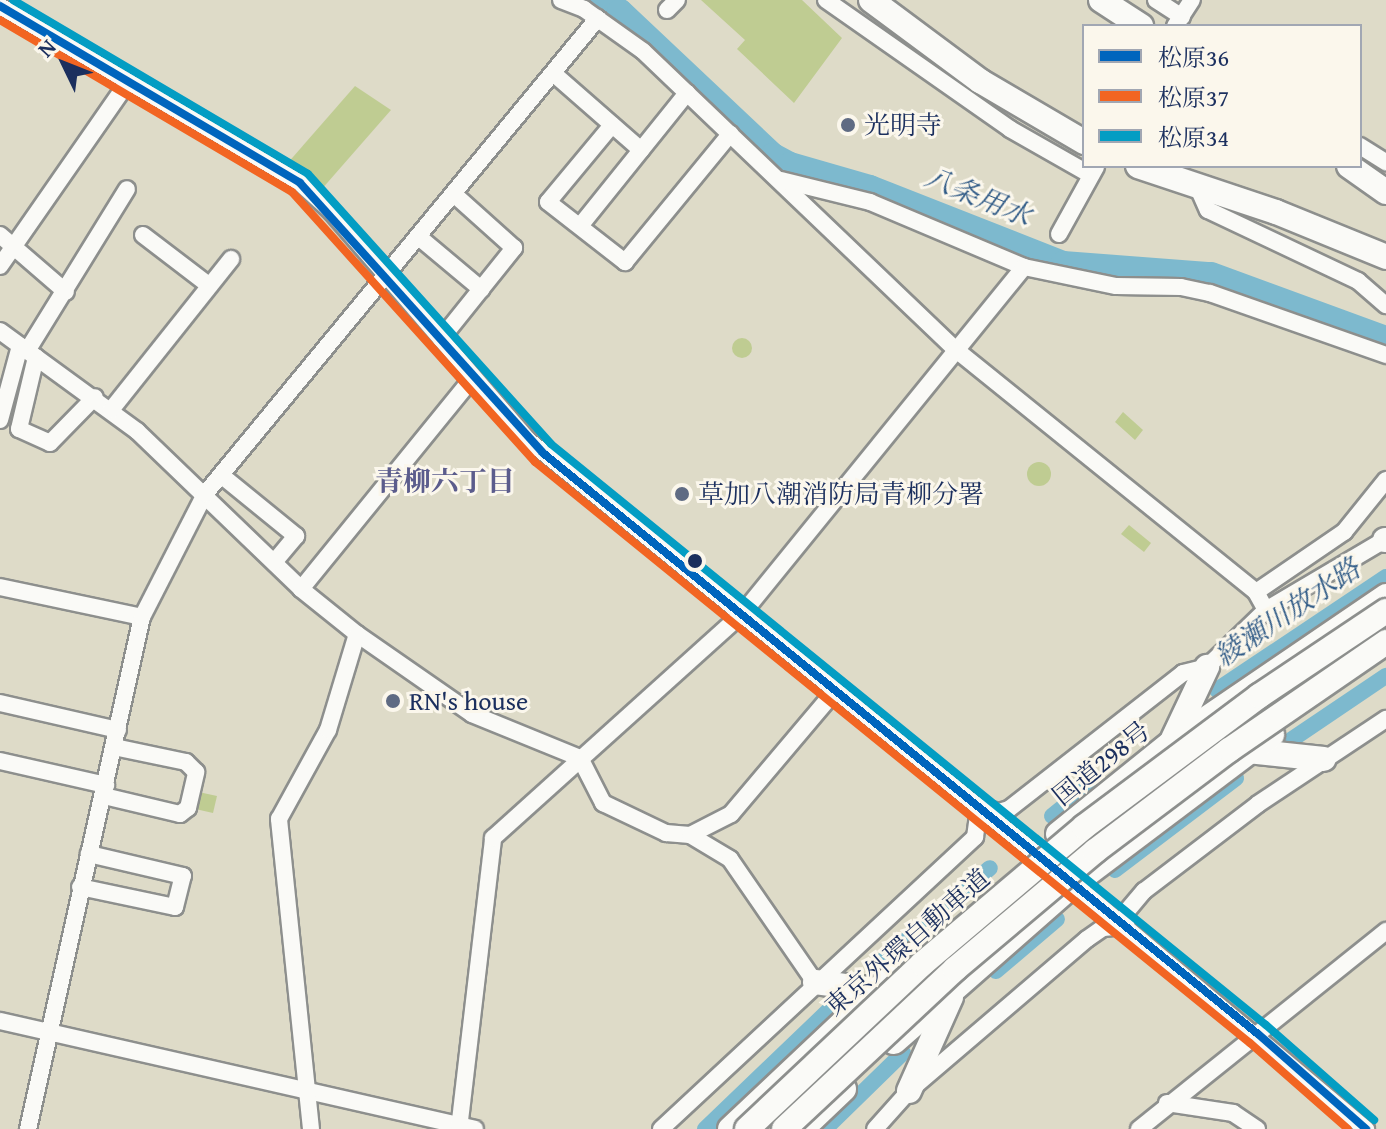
<!DOCTYPE html>
<html>
<head>
<meta charset="utf-8">
<style>
  body { margin:0 }
  #map { position:relative; width:1386px; height:1129px; overflow:hidden; background:#dedbc8; font-family:"Gentium Book Plus","Noto Serif JP",serif }
  div>[style] { position:absolute }
  [style*='--x'] { left:calc(var(--x)*1px); top:calc(var(--y)*1px); width:calc(var(--w)*1px); rotate:calc(var(--a)*1deg) }
  .green>* { inset:0; background:#bfcc92 }
  .round { border-radius:50% }
  .canal>* { height:16px; margin:-8px; padding:0 8px; transform-origin:8px; border-radius:8px; background:#7db9ce }
  .river>* { height:26px; margin:-13px; padding:0 13px; transform-origin:13px; border-radius:13px; background:#7db9ce }
  .roads { filter:drop-shadow(2px 0 #8d8f8d) drop-shadow(-2px 0 #8d8f8d) drop-shadow(0 2px #8d8f8d) drop-shadow(0 -2px #8d8f8d) }
  .minor>* { height:16px; margin:-8px; padding:0 8px; transform-origin:8px; border-radius:8px; background:#fafaf7 }
  .highway>* { height:24px; margin:-12px; padding:0 12px; transform-origin:12px; border-radius:12px; background:#fafaf7 }
  .bridges { filter:drop-shadow(2px 0 #8d8f8d) drop-shadow(-2px 0 #8d8f8d) drop-shadow(0 2px #8d8f8d) drop-shadow(0 -2px #8d8f8d) }
  .highway-bridge>* { height:24px; margin:-12px; padding:0 12px; transform-origin:12px; border-radius:12px; background:#fafaf7 }
  .bus-1>* { height:8px; margin:-4px; padding:0 4px; transform-origin:4px; border-radius:4px; background:#0065bd }
  .bus-2>* { height:8px; margin:-4px; padding:0 4px; transform-origin:4px; border-radius:4px; background:#f26522 }
  .bus-3>* { height:8px; margin:-4px; padding:0 4px; transform-origin:4px; border-radius:4px; background:#039dc3 }
  .dots>* { width:22px; height:22px; translate:-50% -50%; box-sizing:border-box; border:4px solid #fbf7ec; border-radius:50% }
  span { translate:-50% -50%; white-space:nowrap; text-align:center; line-height:1.15; -webkit-text-stroke:6px #fbf7ec; paint-order:stroke }
  .poi-label { font-size:26px; color:#1b2f5e }
  .left { translate:0 -50%; text-align:left }
  .street-label { font-size:26px; color:#1b2f5e }
  .water-label { font-size:28px; color:#2f5a86; font-style:italic }
  .neighbourhood-label { font-size:28px; color:#5b5c8c; font-weight:700 }
  .legend { position:absolute; left:1082px; top:24px; width:280px; height:144px; box-sizing:border-box; background:#fbf7ec; border:2px solid #a1a7b3; margin:0; padding:10px 14px; list-style:none; font-size:24px; color:#1b2f5e }
  .legend li { display:flex; align-items:center; gap:16px; height:40px }
  .legend b { width:40px; border:2px solid #a1a7b3 }
  .north { position:absolute; left:24px; top:24px; width:80px; height:80px; -webkit-text-stroke:6px #fbf7ec; paint-order:stroke; rotate:313deg; font-size:22px; font-weight:700; line-height:32px; text-align:center; color:#1b2f5e }
  .north::after { content:''; display:block; margin:auto; width:28px; height:36px; background:#1b2f5e; clip-path:polygon(50% 0,100% 100%,50% 72%,0 100%) }
</style>
</head>
<body>
<div id="map">
  <div class="green">
    <i style="clip-path:polygon(701px 0,802px 0,842px 38px,794px 103px,737px 49px,745px 40px)"></i>
    <i style="clip-path:polygon(355px 86px,391px 110px,321px 190px,286px 165px)"></i>
    <i class="round" style="left:732px;top:338px;width:20px;height:20px"></i>
    <i style="clip-path:polygon(1123px 412px,1143px 430px,1135px 440px,1115px 422px)"></i>
    <i class="round" style="left:1027px;top:462px;width:24px;height:24px"></i>
    <i style="clip-path:polygon(1129px 525px,1151px 543px,1144px 552px,1121px 534px)"></i>
    <i style="clip-path:polygon(194px 791px,217px 796px,213px 813px,191px 808px)"></i>
  </div>
  <div class="canal">
    <i style="--x:1217;--y:690;--w:203;--a:-33.8"></i>
    <i style="--x:1291;--y:740;--w:115;--a:-34"></i>
    <i style="--x:1052;--y:816;--w:45;--a:-38.7"></i>
    <i style="--x:1115;--y:870;--w:152;--a:-37.2"></i>
    <i style="--x:885;--y:958;--w:138;--a:-40.6"></i>
    <i style="--x:996;--y:971;--w:80;--a:-40.4"></i>
    <i style="--x:705;--y:1129;--w:175;--a:-43.8"></i>
    <i style="--x:825;--y:1129;--w:109;--a:-44.3"></i>
  </div>
  <div class="river">
    <i style="--x:600;--y:0;--w:23;--a:31"></i>
    <i style="--x:620;--y:12;--w:210;--a:43.3"></i>
    <i style="--x:773;--y:156;--w:19;--a:28"></i>
    <i style="--x:790;--y:165;--w:83;--a:16"></i>
    <i style="--x:870;--y:188;--w:207;--a:21.5"></i>
    <i style="--x:1063;--y:264;--w:148;--a:4.3"></i>
    <i style="--x:1211;--y:275;--w:186;--a:20.1"></i>
  </div>
  <div class="roads">
    <div class="minor">
      <i style="--x:561;--y:0;--w:25;--a:21"></i>
      <i style="--x:584;--y:9;--w:72;--a:35.4"></i>
      <i style="--x:643;--y:51;--w:431;--a:43.7"></i>
      <i style="--x:955;--y:349;--w:387;--a:38.9"></i>
      <i style="--x:1256;--y:592;--w:21;--a:61"></i>
      <i style="--x:826;--y:0;--w:225;--a:35"></i>
      <i style="--x:1010;--y:129;--w:93;--a:29.6"></i>
      <i style="--x:1156;--y:0;--w:31;--a:33"></i>
      <i style="--x:0;--y:6;--w:348;--a:30.5"></i>
      <i style="--x:300;--y:183;--w:42;--a:42.1"></i>
      <i style="--x:331;--y:211;--w:302;--a:49.3"></i>
      <i style="--x:528;--y:440;--w:675;--a:39.16"></i>
      <i style="--x:667;--y:10;--w:14;--a:-45"></i>
      <i style="--x:1175;--y:26;--w:31;--a:-57"></i>
      <i style="--x:553;--y:73;--w:117;--a:41.2"></i>
      <i style="--x:612;--y:125;--w:100;--a:129.7"></i>
      <i style="--x:548;--y:202;--w:98;--a:37.9"></i>
      <i style="--x:625;--y:262;--w:166;--a:-50.6"></i>
      <i style="--x:1360;--y:146;--w:31;--a:32"></i>
      <i style="--x:781;--y:180;--w:92;--a:13.9"></i>
      <i style="--x:870;--y:202;--w:167;--a:22.9"></i>
      <i style="--x:1024;--y:267;--w:94;--a:11.7"></i>
      <i style="--x:1116;--y:286;--w:65;--a:0.9"></i>
      <i style="--x:1181;--y:287;--w:30;--a:12"></i>
      <i style="--x:1210;--y:293;--w:187;--a:19.4"></i>
      <i style="--x:1198;--y:188;--w:24;--a:66"></i>
      <i style="--x:1208;--y:210;--w:166;--a:25.3"></i>
      <i style="--x:1358;--y:281;--w:37;--a:41"></i>
      <i style="--x:580;--y:226;--w:171;--a:-51.2"></i>
      <i style="--x:1059;--y:234;--w:77;--a:-61.1"></i>
      <i style="--x:0;--y:235;--w:87;--a:40.8"></i>
      <i style="--x:143;--y:235;--w:81;--a:37.4"></i>
      <i style="--x:420;--y:238;--w:80;--a:39.9"></i>
      <i style="--x:0;--y:266;--w:224;--a:-55.2"></i>
      <i style="--x:0;--y:331;--w:170;--a:36.1"></i>
      <i style="--x:137;--y:431;--w:228;--a:43.9"></i>
      <i style="--x:301;--y:589;--w:72;--a:38.8"></i>
      <i style="--x:357;--y:634;--w:140;--a:34.8"></i>
      <i style="--x:472;--y:714;--w:117;--a:22.2"></i>
      <i style="--x:580;--y:758;--w:51;--a:62.9"></i>
      <i style="--x:603;--y:803;--w:70;--a:25.5"></i>
      <i style="--x:666;--y:833;--w:24;--a:5"></i>
      <i style="--x:690;--y:835;--w:47;--a:31"></i>
      <i style="--x:730;--y:859;--w:150;--a:55.4"></i>
      <i style="--x:441;--y:339;--w:117;--a:-51.3"></i>
      <i style="--x:514;--y:248;--w:79;--a:-138.1"></i>
      <i style="--x:27;--y:351;--w:190;--a:-58.3"></i>
      <i style="--x:36;--y:357;--w:74;--a:103.3"></i>
      <i style="--x:19;--y:429;--w:34;--a:24"></i>
      <i style="--x:50;--y:443;--w:64;--a:-45.6"></i>
      <i style="--x:111;--y:410;--w:193;--a:-51.5"></i>
      <i style="--x:0;--y:420;--w:77;--a:-74.9"></i>
      <i style="--x:221;--y:475;--w:97;--a:39.1"></i>
      <i style="--x:296;--y:536;--w:34;--a:130"></i>
      <i style="--x:0;--y:587;--w:145;--a:11.9"></i>
      <i style="--x:301;--y:589;--w:273;--a:-50.9"></i>
      <i style="--x:1256;--y:592;--w:107;--a:-34.3"></i>
      <i style="--x:1344;--y:532;--w:67;--a:-51.1"></i>
      <i style="--x:0;--y:703;--w:121;--a:12.9"></i>
      <i style="--x:0;--y:761;--w:109;--a:12.8"></i>
      <i style="--x:104;--y:796;--w:78;--a:13.3"></i>
      <i style="--x:180;--y:814;--w:10;--a:-37"></i>
      <i style="--x:188;--y:808;--w:37;--a:-77"></i>
      <i style="--x:196;--y:772;--w:14;--a:-135"></i>
      <i style="--x:186;--y:762;--w:74;--a:-168.2"></i>
      <i style="--x:690;--y:835;--w:46;--a:-27.1"></i>
      <i style="--x:731;--y:814;--w:161;--a:-49.8"></i>
      <i style="--x:1069;--y:880;--w:388;--a:40"></i>
      <i style="--x:80;--y:887;--w:97;--a:11.9"></i>
      <i style="--x:175;--y:907;--w:32;--a:-76"></i>
      <i style="--x:183;--y:876;--w:97;--a:-166.8"></i>
      <i style="--x:0;--y:1021;--w:487;--a:12.8"></i>
      <i style="--x:1167;--y:1103;--w:67;--a:8.6"></i>
      <i style="--x:1233;--y:1113;--w:29;--a:34"></i>
      <i style="--x:28;--y:1129;--w:525;--a:-77.45"></i>
      <i style="--x:142;--y:617;--w:138;--a:-62.9"></i>
      <i style="--x:205;--y:494;--w:617;--a:-50.46"></i>
      <i style="--x:311;--y:1129;--w:312;--a:-95.9"></i>
      <i style="--x:279;--y:819;--w:102;--a:-61.2"></i>
      <i style="--x:328;--y:730;--w:100;--a:-73.2"></i>
      <i style="--x:459;--y:1129;--w:293;--a:-83.3"></i>
      <i style="--x:493;--y:838;--w:335;--a:-42"></i>
      <i style="--x:742;--y:614;--w:447;--a:-50.9"></i>
      <i style="--x:661;--y:1129;--w:429;--a:-42.9"></i>
      <i style="--x:975;--y:837;--w:30;--a:-82"></i>
      <i style="--x:979;--y:807;--w:21;--a:14"></i>
      <i style="--x:999;--y:812;--w:10;--a:-17"></i>
      <i style="--x:1009;--y:809;--w:221;--a:-38"></i>
      <i style="--x:1183;--y:673;--w:25;--a:-14"></i>
      <i style="--x:1207;--y:667;--w:82;--a:-44"></i>
      <i style="--x:1266;--y:610;--w:139;--a:-30.6"></i>
      <i style="--x:875;--y:1129;--w:51;--a:-48.2"></i>
      <i style="--x:909;--y:1091;--w:234;--a:-40.5"></i>
      <i style="--x:1087;--y:939;--w:19;--a:-35"></i>
      <i style="--x:1103;--y:928;--w:23;--a:-5"></i>
      <i style="--x:1126;--y:926;--w:15;--a:-86"></i>
      <i style="--x:1127;--y:911;--w:26;--a:-50"></i>
      <i style="--x:1144;--y:891;--w:143;--a:-37.3"></i>
      <i style="--x:1258;--y:804;--w:154;--a:-33.6"></i>
      <i style="--x:1139;--y:1129;--w:317;--a:-38.7"></i>
    </div>
    <div class="highway">
      <i style="--x:871;--y:0;--w:136;--a:36.6"></i>
      <i style="--x:980;--y:81;--w:121;--a:30.4"></i>
      <i style="--x:1101;--y:0;--w:48;--a:33"></i>
      <i style="--x:1138;--y:166;--w:145;--a:18.4"></i>
      <i style="--x:1276;--y:212;--w:119;--a:22.2"></i>
      <i style="--x:1349;--y:166;--w:45;--a:35.1"></i>
      <i style="--x:1385;--y:540;--w:1;--a:0"></i>
      <i style="--x:1173;--y:739;--w:80;--a:-64.7"></i>
      <i style="--x:1248;--y:751;--w:76;--a:6"></i>
      <i style="--x:1058;--y:834;--w:146;--a:-38.9"></i>
      <i style="--x:1172;--y:742;--w:259;--a:-34.3"></i>
      <i style="--x:815;--y:982;--w:62;--a:7.5"></i>
      <i style="--x:894;--y:1042;--w:240;--a:-41.3"></i>
      <i style="--x:1074;--y:884;--w:248;--a:-37"></i>
      <i style="--x:909;--y:1091;--w:103;--a:-65.9"></i>
      <i style="--x:730;--y:1129;--w:257;--a:-43.3"></i>
      <i style="--x:802;--y:1129;--w:58;--a:-43.6"></i>
    </div>
  </div>
  <div class="bridges">
    <div class="highway-bridge">
      <i style="--x:747;--y:1129;--w:241;--a:-43.3"></i>
      <i style="--x:922;--y:964;--w:212;--a:-40.2"></i>
      <i style="--x:1084;--y:827;--w:219;--a:-36.8"></i>
      <i style="--x:1259;--y:696;--w:153;--a:-33.8"></i>
      <i style="--x:784;--y:1129;--w:234;--a:-43.1"></i>
      <i style="--x:955;--y:969;--w:183;--a:-40.1"></i>
      <i style="--x:1095;--y:851;--w:168;--a:-37"></i>
      <i style="--x:1229;--y:750;--w:191;--a:-34.5"></i>
    </div>
  </div>
  <div class="bus-1">
    <i style="--x:0;--y:6;--w:348;--a:30.5"></i>
    <i style="--x:300;--y:183;--w:363;--a:48"></i>
    <i style="--x:543;--y:453;--w:921;--a:39.1"></i>
    <i style="--x:1258;--y:1034;--w:144;--a:41.3"></i>
  </div>
  <div class="bus-2">
    <i style="--x:0;--y:20;--w:339;--a:30.5"></i>
    <i style="--x:292;--y:192;--w:363;--a:48"></i>
    <i style="--x:535;--y:462;--w:921;--a:39.1"></i>
    <i style="--x:1250;--y:1043;--w:130;--a:41.3"></i>
  </div>
  <div class="bus-3">
    <i style="--x:13;--y:0;--w:342;--a:30.5"></i>
    <i style="--x:308;--y:174;--w:363;--a:48"></i>
    <i style="--x:551;--y:444;--w:921;--a:39.1"></i>
    <i style="--x:1266;--y:1025;--w:144;--a:41.3"></i>
  </div>
  <div class="dots">
    <i style="left:848px;top:125px;background:#5f6b83"></i>
    <i style="left:682px;top:494px;background:#5f6b83"></i>
    <i style="left:695px;top:561px;background:#1b2f5e"></i>
    <i style="left:393px;top:701px;background:#5f6b83"></i>
  </div>
  <div class="poi-label">
    <span class="left" style="left:864px;top:125px">光明寺</span>
    <span class="left" style="left:698px;top:494px">草加八潮消防局青柳分署</span>
    <span class="left" style="left:409px;top:701px">RN's house</span>
  </div>
  <div class="street-label">
    <span style="left:1101px;top:763px;rotate:-39deg">国道298号</span>
    <span style="left:907px;top:942px;rotate:-41deg">東京外環自動車道</span>
  </div>
  <div class="water-label">
    <span style="left:978px;top:196px;rotate:22deg">八条用水</span>
    <span style="left:1287px;top:612px;rotate:-34deg">綾瀬川放水路</span>
  </div>
  <div class="neighbourhood-label">
    <span style="left:445px;top:481px">青柳六丁目</span>
  </div>
  <ul class="legend">
  <li><b style="height:10px;background:#0065bd"></b>松原36</li>
  <li><b style="height:10px;background:#f26522"></b>松原37</li>
  <li><b style="height:10px;background:#039dc3"></b>松原34</li>
  </ul>
  <div class="north">N</div>
</div>
</body>
</html>
